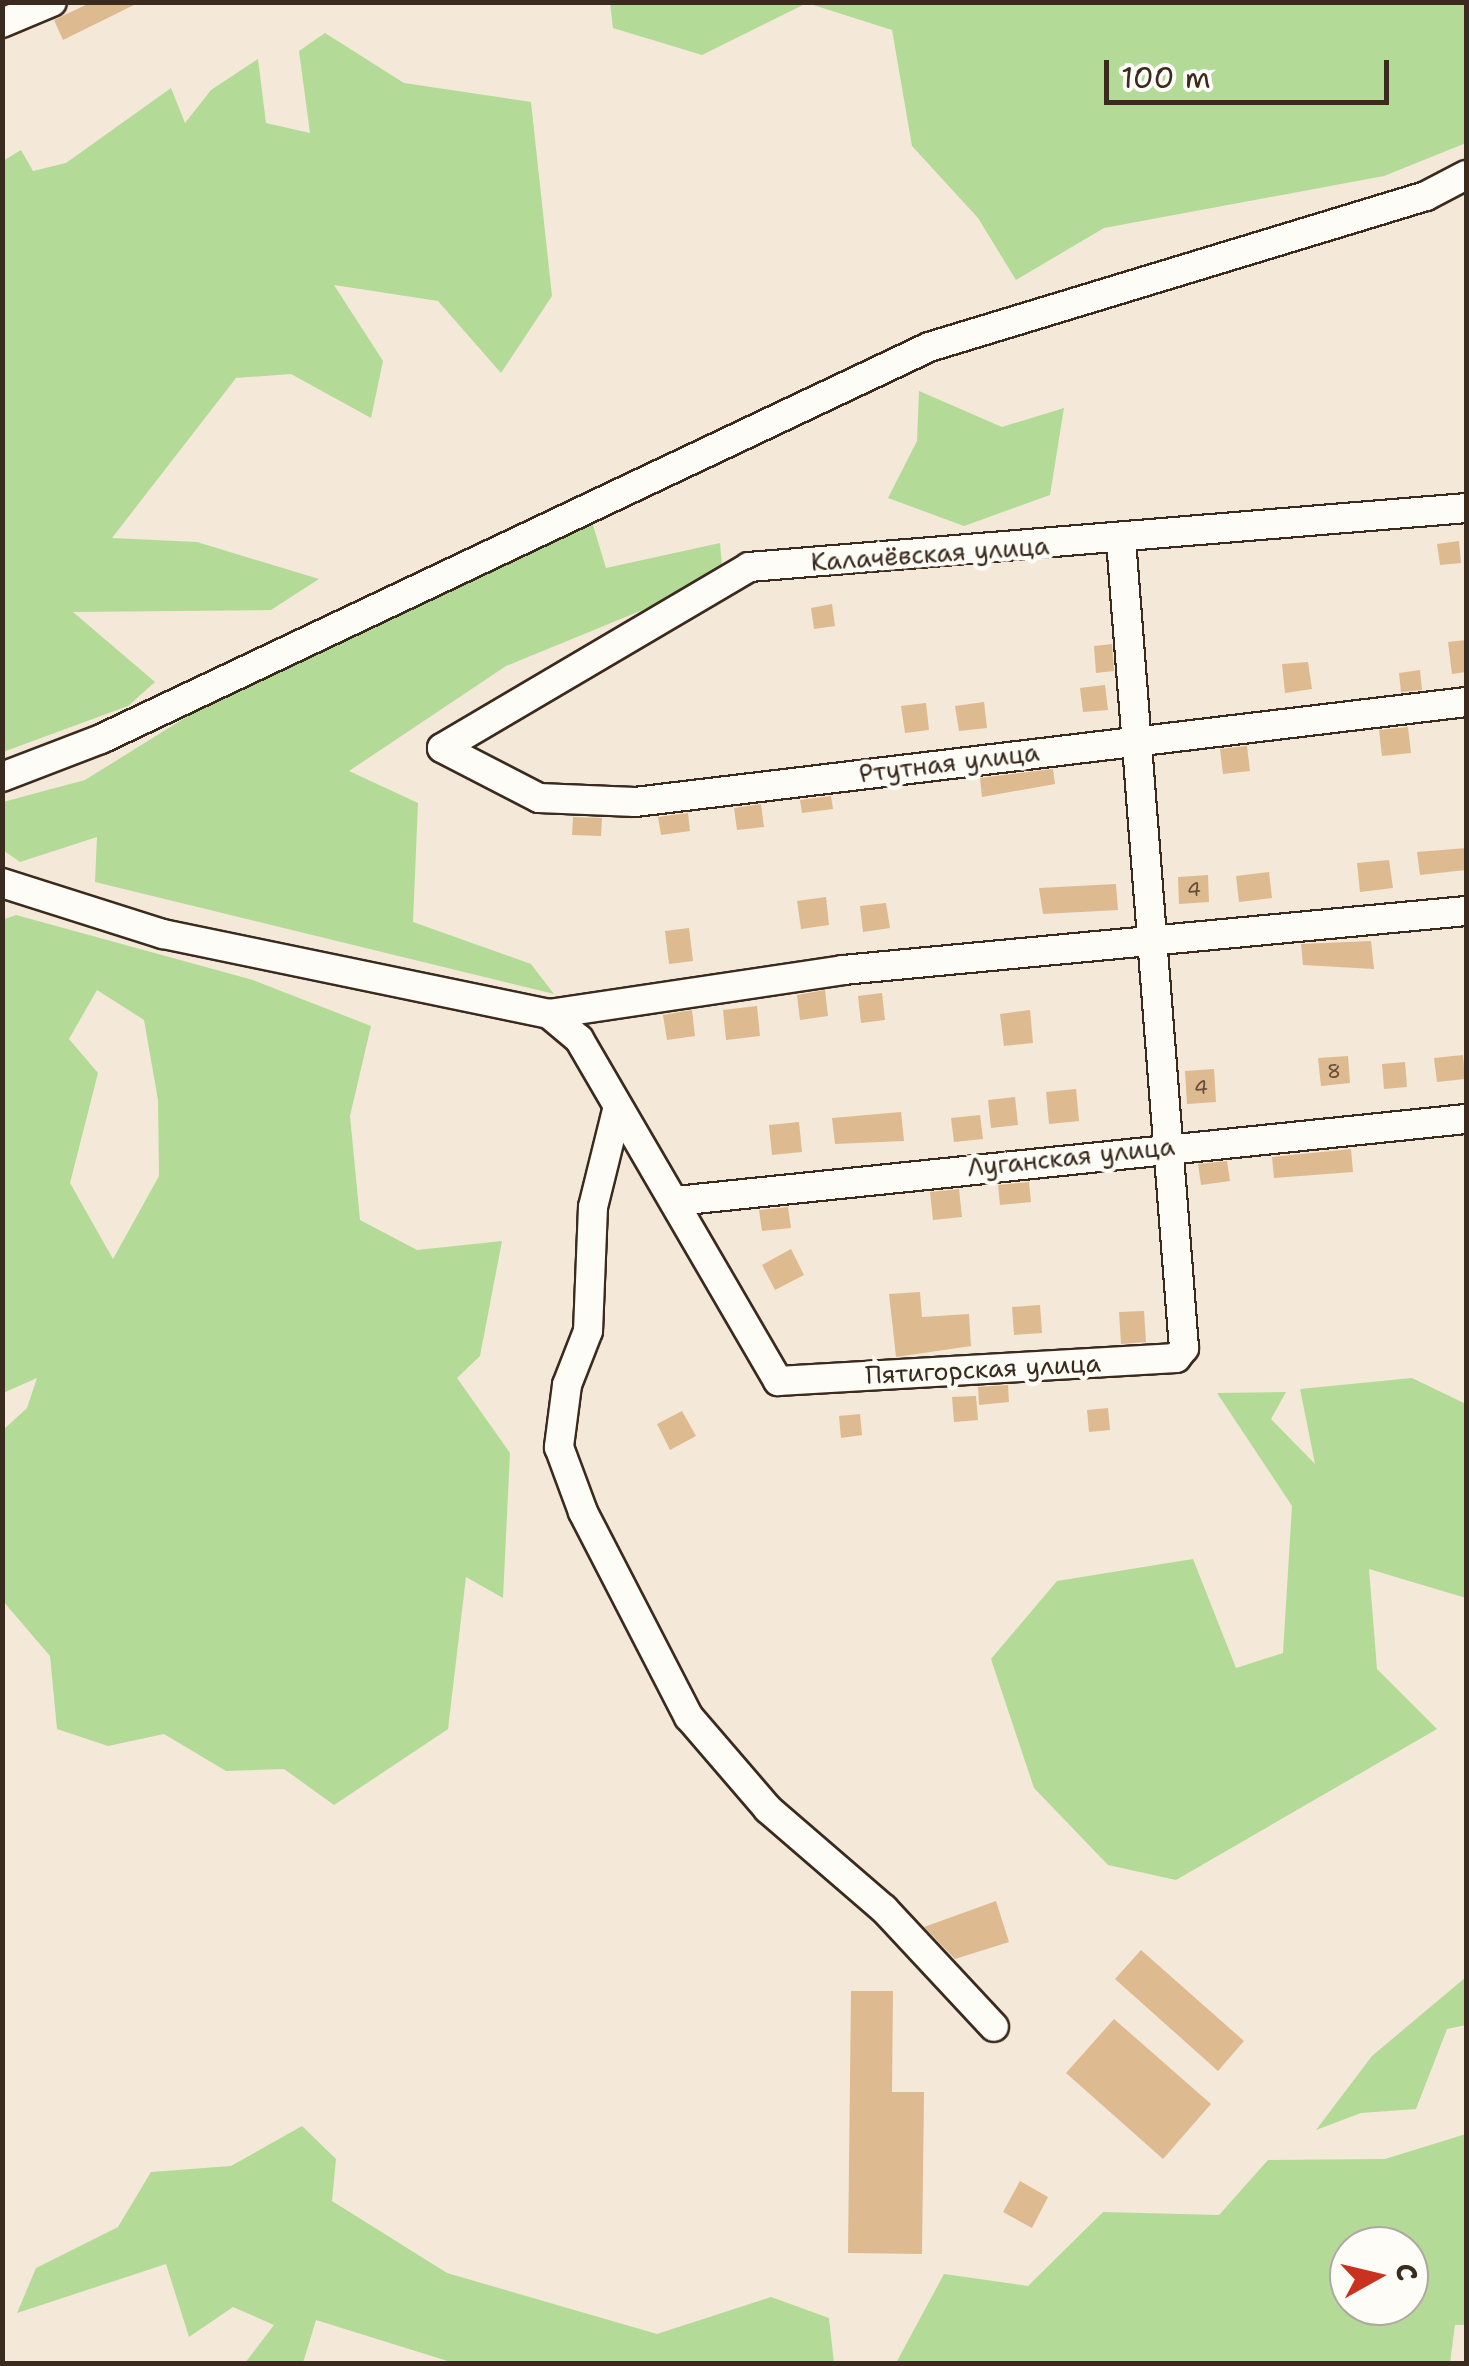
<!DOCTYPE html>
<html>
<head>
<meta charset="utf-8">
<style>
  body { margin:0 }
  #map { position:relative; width:1469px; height:2366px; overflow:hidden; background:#f4e8d8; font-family:"Shantell Sans",sans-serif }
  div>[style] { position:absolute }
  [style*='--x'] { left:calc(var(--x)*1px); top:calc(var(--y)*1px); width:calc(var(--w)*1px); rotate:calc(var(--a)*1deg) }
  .green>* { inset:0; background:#b3db97 }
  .building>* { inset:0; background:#deba90 }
  .roads { filter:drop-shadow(2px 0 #3b2a1e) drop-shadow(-2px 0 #3b2a1e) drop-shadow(0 2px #3b2a1e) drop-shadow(0 -2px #3b2a1e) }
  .minor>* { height:28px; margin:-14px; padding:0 14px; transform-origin:14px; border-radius:14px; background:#fdfcf7 }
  span { translate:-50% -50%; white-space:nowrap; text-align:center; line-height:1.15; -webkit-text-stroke:9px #fdfcf7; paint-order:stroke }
  .number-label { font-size:20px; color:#644e3a }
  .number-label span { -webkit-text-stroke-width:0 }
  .street-label { font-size:25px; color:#3b2a1e }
  .frame { position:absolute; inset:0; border:5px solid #3b2a1e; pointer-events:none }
  .north { position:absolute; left:1329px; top:2226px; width:100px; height:100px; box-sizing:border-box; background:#fdfcf7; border:2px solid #afa8a0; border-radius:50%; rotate:82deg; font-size:28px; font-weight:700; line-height:40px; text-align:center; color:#3b2a1e }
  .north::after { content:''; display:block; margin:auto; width:35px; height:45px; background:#c8321e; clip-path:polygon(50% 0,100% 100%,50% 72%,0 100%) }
  .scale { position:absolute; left:1104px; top:60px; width:285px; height:45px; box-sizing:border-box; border:5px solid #3b2a1e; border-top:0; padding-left:12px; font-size:30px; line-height:35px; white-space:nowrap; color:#3b2a1e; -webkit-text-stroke:8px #fdfcf7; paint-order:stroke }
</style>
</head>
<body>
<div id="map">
  <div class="green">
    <i style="clip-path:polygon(610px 3px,1466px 3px,1466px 143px,1384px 176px,1104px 228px,1016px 280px,978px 218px,912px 146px,892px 30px,807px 3px,702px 55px,613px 28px)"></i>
    <i style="clip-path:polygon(325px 33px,404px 83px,531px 102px,552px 296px,501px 373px,438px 301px,334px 285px,383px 361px,371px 418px,291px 374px,236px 378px,112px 538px,197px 542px,319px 579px,271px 610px,73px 612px,155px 682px,128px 706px,3px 752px,3px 161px,21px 150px,33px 171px,66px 163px,171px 88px,185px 123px,211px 90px,258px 59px,266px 123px,310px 133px,299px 51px)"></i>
    <i style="clip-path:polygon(919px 391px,1002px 427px,1064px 408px,1050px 495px,964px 526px,888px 498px,917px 441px)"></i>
    <i style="clip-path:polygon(592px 522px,606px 568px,720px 543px,723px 577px,506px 666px,349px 771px,418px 803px,413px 922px,531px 964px,554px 994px,95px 882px,97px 837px,20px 862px,3px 850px,3px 802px,85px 780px,331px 627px)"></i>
    <i style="clip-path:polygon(evenodd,16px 915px,253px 980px,371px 1026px,350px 1116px,360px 1220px,417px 1250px,502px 1241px,480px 1356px,457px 1378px,510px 1453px,503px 1598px,466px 1577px,448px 1729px,334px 1805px,284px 1769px,226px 1771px,164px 1734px,108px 1746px,57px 1729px,50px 1656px,3px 1601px,3px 1430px,27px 1408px,37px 1378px,3px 1393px,2px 920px,16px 915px,97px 990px,144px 1020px,158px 1100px,159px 1176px,113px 1259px,70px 1183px,98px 1073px,69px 1039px,97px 990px)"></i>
    <i style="clip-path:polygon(1412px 1378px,1466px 1404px,1466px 1598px,1369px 1569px,1377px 1669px,1437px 1729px,1176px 1880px,1108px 1865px,1034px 1788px,991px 1659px,1057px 1581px,1193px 1559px,1236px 1668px,1283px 1653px,1292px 1506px,1217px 1393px,1286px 1392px,1271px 1419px,1315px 1464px,1300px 1389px)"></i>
    <i style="clip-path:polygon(1466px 1977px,1466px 2025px,1447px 2029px,1416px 2109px,1361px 2113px,1316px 2130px,1372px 2056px)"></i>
    <i style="clip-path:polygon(302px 2126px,336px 2159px,332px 2201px,447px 2273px,657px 2334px,771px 2297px,829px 2318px,834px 2363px,454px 2363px,316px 2320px,303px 2363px,245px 2363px,274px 2325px,233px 2307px,189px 2337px,166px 2264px,17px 2313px,36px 2268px,118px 2227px,151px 2172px,231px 2166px)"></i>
    <i style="clip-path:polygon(evenodd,1466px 2134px,1466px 2325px,1455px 2325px,1450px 2363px,896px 2363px,944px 2274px,1028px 2286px,1103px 2212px,1219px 2215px,1268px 2160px,1385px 2159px,1466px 2134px,1349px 2246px,1409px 2246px,1409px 2306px,1349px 2306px,1349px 2246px)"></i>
  </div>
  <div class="building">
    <i style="clip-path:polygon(92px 2px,140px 2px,63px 40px,54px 20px)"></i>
    <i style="clip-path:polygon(1459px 541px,1461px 563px,1440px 565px,1437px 544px)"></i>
    <i style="clip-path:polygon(832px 604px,835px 626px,814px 629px,811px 608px)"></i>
    <i style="clip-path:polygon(1466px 640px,1466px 672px,1452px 674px,1448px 642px)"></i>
    <i style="clip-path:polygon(1112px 644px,1114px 671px,1096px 673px,1094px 646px)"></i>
    <i style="clip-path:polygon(1308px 662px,1312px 689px,1285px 693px,1282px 664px)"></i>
    <i style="clip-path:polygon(1420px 670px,1422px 690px,1401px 692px,1399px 673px)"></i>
    <i style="clip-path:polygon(1105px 685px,1108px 710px,1083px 712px,1080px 688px)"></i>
    <i style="clip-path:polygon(984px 702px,987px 728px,959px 731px,955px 706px)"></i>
    <i style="clip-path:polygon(926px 703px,929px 730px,905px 733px,901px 706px)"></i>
    <i style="clip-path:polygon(1408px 727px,1411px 753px,1382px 756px,1379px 730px)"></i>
    <i style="clip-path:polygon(1247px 746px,1250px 771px,1223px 774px,1220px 749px)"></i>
    <i style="clip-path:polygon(1053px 769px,1055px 784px,982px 797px,980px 778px)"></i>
    <i style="clip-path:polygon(831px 796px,833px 809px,802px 813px,800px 800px)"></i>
    <i style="clip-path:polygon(761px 804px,764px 827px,737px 830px,734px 808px)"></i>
    <i style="clip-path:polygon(688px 813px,690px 831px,661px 835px,658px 817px)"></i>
    <i style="clip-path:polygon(573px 817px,602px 818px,601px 836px,572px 835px)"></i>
    <i style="clip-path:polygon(1466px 848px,1466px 870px,1420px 875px,1417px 852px)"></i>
    <i style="clip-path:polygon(1389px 860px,1393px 888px,1360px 892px,1357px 863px)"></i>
    <i style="clip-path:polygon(1269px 872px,1272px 898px,1239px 902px,1236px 876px)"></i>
    <i style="clip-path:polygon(1208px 875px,1209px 902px,1179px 904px,1178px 877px)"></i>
    <i style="clip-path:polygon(1116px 884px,1118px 910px,1043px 914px,1039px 888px)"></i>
    <i style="clip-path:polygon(826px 897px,829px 925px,801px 929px,797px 901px)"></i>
    <i style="clip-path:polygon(886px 903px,890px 928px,863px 932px,860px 906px)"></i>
    <i style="clip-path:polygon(689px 928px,693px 961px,669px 964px,665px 931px)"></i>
    <i style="clip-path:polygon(1371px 941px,1374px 969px,1303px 965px,1301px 944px)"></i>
    <i style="clip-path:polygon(825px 990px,828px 1016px,800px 1020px,797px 995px)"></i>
    <i style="clip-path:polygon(882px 993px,885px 1020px,861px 1023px,858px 996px)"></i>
    <i style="clip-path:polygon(757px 1006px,760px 1036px,726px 1040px,723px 1010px)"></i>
    <i style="clip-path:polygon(692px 1010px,695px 1036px,667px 1040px,663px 1015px)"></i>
    <i style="clip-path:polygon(1030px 1010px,1033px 1043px,1004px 1046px,1000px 1014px)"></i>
    <i style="clip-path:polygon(1463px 1055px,1465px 1079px,1437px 1082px,1434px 1058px)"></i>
    <i style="clip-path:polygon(1348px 1056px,1350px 1083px,1321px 1086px,1318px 1058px)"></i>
    <i style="clip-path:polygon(1405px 1062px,1407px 1087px,1384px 1089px,1382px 1064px)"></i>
    <i style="clip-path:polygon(1214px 1069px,1216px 1102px,1187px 1104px,1185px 1071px)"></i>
    <i style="clip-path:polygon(1076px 1089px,1079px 1121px,1049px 1124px,1046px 1092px)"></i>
    <i style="clip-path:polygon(1015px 1097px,1018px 1125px,991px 1128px,988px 1100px)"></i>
    <i style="clip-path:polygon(901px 1112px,904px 1141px,835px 1144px,832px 1118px)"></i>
    <i style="clip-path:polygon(980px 1115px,983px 1139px,954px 1142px,951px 1118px)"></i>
    <i style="clip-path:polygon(799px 1122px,802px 1152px,772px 1155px,769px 1125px)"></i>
    <i style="clip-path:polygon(1351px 1149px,1353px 1172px,1274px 1178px,1272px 1157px)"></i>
    <i style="clip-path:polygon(1227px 1161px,1230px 1181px,1201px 1185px,1198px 1164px)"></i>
    <i style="clip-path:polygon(1029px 1182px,1031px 1202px,1000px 1205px,998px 1185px)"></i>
    <i style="clip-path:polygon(959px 1189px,962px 1217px,933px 1220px,930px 1192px)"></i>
    <i style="clip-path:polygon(788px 1207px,791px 1228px,762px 1231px,759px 1210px)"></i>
    <i style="clip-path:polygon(791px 1249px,804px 1275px,775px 1290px,762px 1265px)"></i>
    <i style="clip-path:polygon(920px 1292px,922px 1317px,969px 1314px,971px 1346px,896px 1357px,889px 1294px)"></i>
    <i style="clip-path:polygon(1040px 1305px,1042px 1333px,1014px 1335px,1012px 1307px)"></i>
    <i style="clip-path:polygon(1144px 1311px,1146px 1342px,1121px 1344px,1119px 1312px)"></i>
    <i style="clip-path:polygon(1008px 1385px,1009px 1402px,979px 1405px,978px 1387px)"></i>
    <i style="clip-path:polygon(976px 1396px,978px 1420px,954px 1422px,952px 1397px)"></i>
    <i style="clip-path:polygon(1108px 1408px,1110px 1430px,1089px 1432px,1087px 1410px)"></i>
    <i style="clip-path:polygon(682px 1411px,696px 1436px,670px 1450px,657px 1424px)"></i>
    <i style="clip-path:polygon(860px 1414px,862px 1435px,841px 1438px,839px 1416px)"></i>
    <i style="clip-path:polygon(996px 1901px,1009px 1942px,955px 1959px,924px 1927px)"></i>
    <i style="clip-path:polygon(1141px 1950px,1244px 2041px,1218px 2071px,1115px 1979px)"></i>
    <i style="clip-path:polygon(851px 1991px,893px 1991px,892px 2092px,924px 2092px,922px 2254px,848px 2253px)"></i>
    <i style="clip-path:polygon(1114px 2019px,1211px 2104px,1163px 2159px,1066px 2073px)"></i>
    <i style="clip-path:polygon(1020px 2181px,1048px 2197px,1032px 2228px,1003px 2212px)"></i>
  </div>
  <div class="roads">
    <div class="minor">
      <i style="--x:2;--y:23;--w:54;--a:-22.8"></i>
      <i style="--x:442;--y:748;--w:356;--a:-30.5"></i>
      <i style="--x:749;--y:567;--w:719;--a:-4.7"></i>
      <i style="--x:442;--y:748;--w:109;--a:27.3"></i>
      <i style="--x:539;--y:798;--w:96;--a:2.4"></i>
      <i style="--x:635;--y:802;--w:837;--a:-6.86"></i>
      <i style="--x:2;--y:777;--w:106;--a:-21"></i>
      <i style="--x:101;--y:739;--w:916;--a:-25.33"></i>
      <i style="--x:929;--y:347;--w:519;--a:-16.9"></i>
      <i style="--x:1426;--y:196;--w:45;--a:-27.7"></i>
      <i style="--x:2;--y:883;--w:169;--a:17.6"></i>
      <i style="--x:163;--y:934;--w:394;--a:11.7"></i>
      <i style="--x:549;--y:1014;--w:39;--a:40"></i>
      <i style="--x:579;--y:1039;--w:396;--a:59.8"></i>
      <i style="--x:778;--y:1381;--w:399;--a:-3.3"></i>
      <i style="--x:1176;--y:1358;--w:13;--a:-51"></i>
      <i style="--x:1184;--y:1348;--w:810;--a:-94.46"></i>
      <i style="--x:549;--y:1014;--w:297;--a:-8.5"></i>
      <i style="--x:843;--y:970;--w:626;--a:-5.41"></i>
      <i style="--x:617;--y:1110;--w:100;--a:103.9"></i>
      <i style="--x:593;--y:1207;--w:124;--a:92.3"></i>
      <i style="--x:588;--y:1331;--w:58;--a:111.3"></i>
      <i style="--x:567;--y:1385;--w:63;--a:97.4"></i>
      <i style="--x:559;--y:1447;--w:69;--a:69.7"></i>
      <i style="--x:583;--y:1512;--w:231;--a:62.7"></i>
      <i style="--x:689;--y:1717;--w:121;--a:49.3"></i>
      <i style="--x:768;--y:1809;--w:153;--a:40.8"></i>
      <i style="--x:884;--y:1909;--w:161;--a:47"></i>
      <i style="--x:676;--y:1201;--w:794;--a:-5.93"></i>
    </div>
  </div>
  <div class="number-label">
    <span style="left:1194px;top:889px">4</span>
    <span style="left:1334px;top:1071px">8</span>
    <span style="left:1201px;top:1087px">4</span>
  </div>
  <div class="street-label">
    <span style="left:930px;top:554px;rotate:-4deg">Калачёвская улица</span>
    <span style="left:949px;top:763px;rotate:-7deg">Ртутная улица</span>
    <span style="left:1071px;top:1157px;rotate:-6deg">Луганская улица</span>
    <span style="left:983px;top:1369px;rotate:-3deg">Пятигорская улица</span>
  </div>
  <div class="frame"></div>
  <div class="north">С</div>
  <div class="scale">100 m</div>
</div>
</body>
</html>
